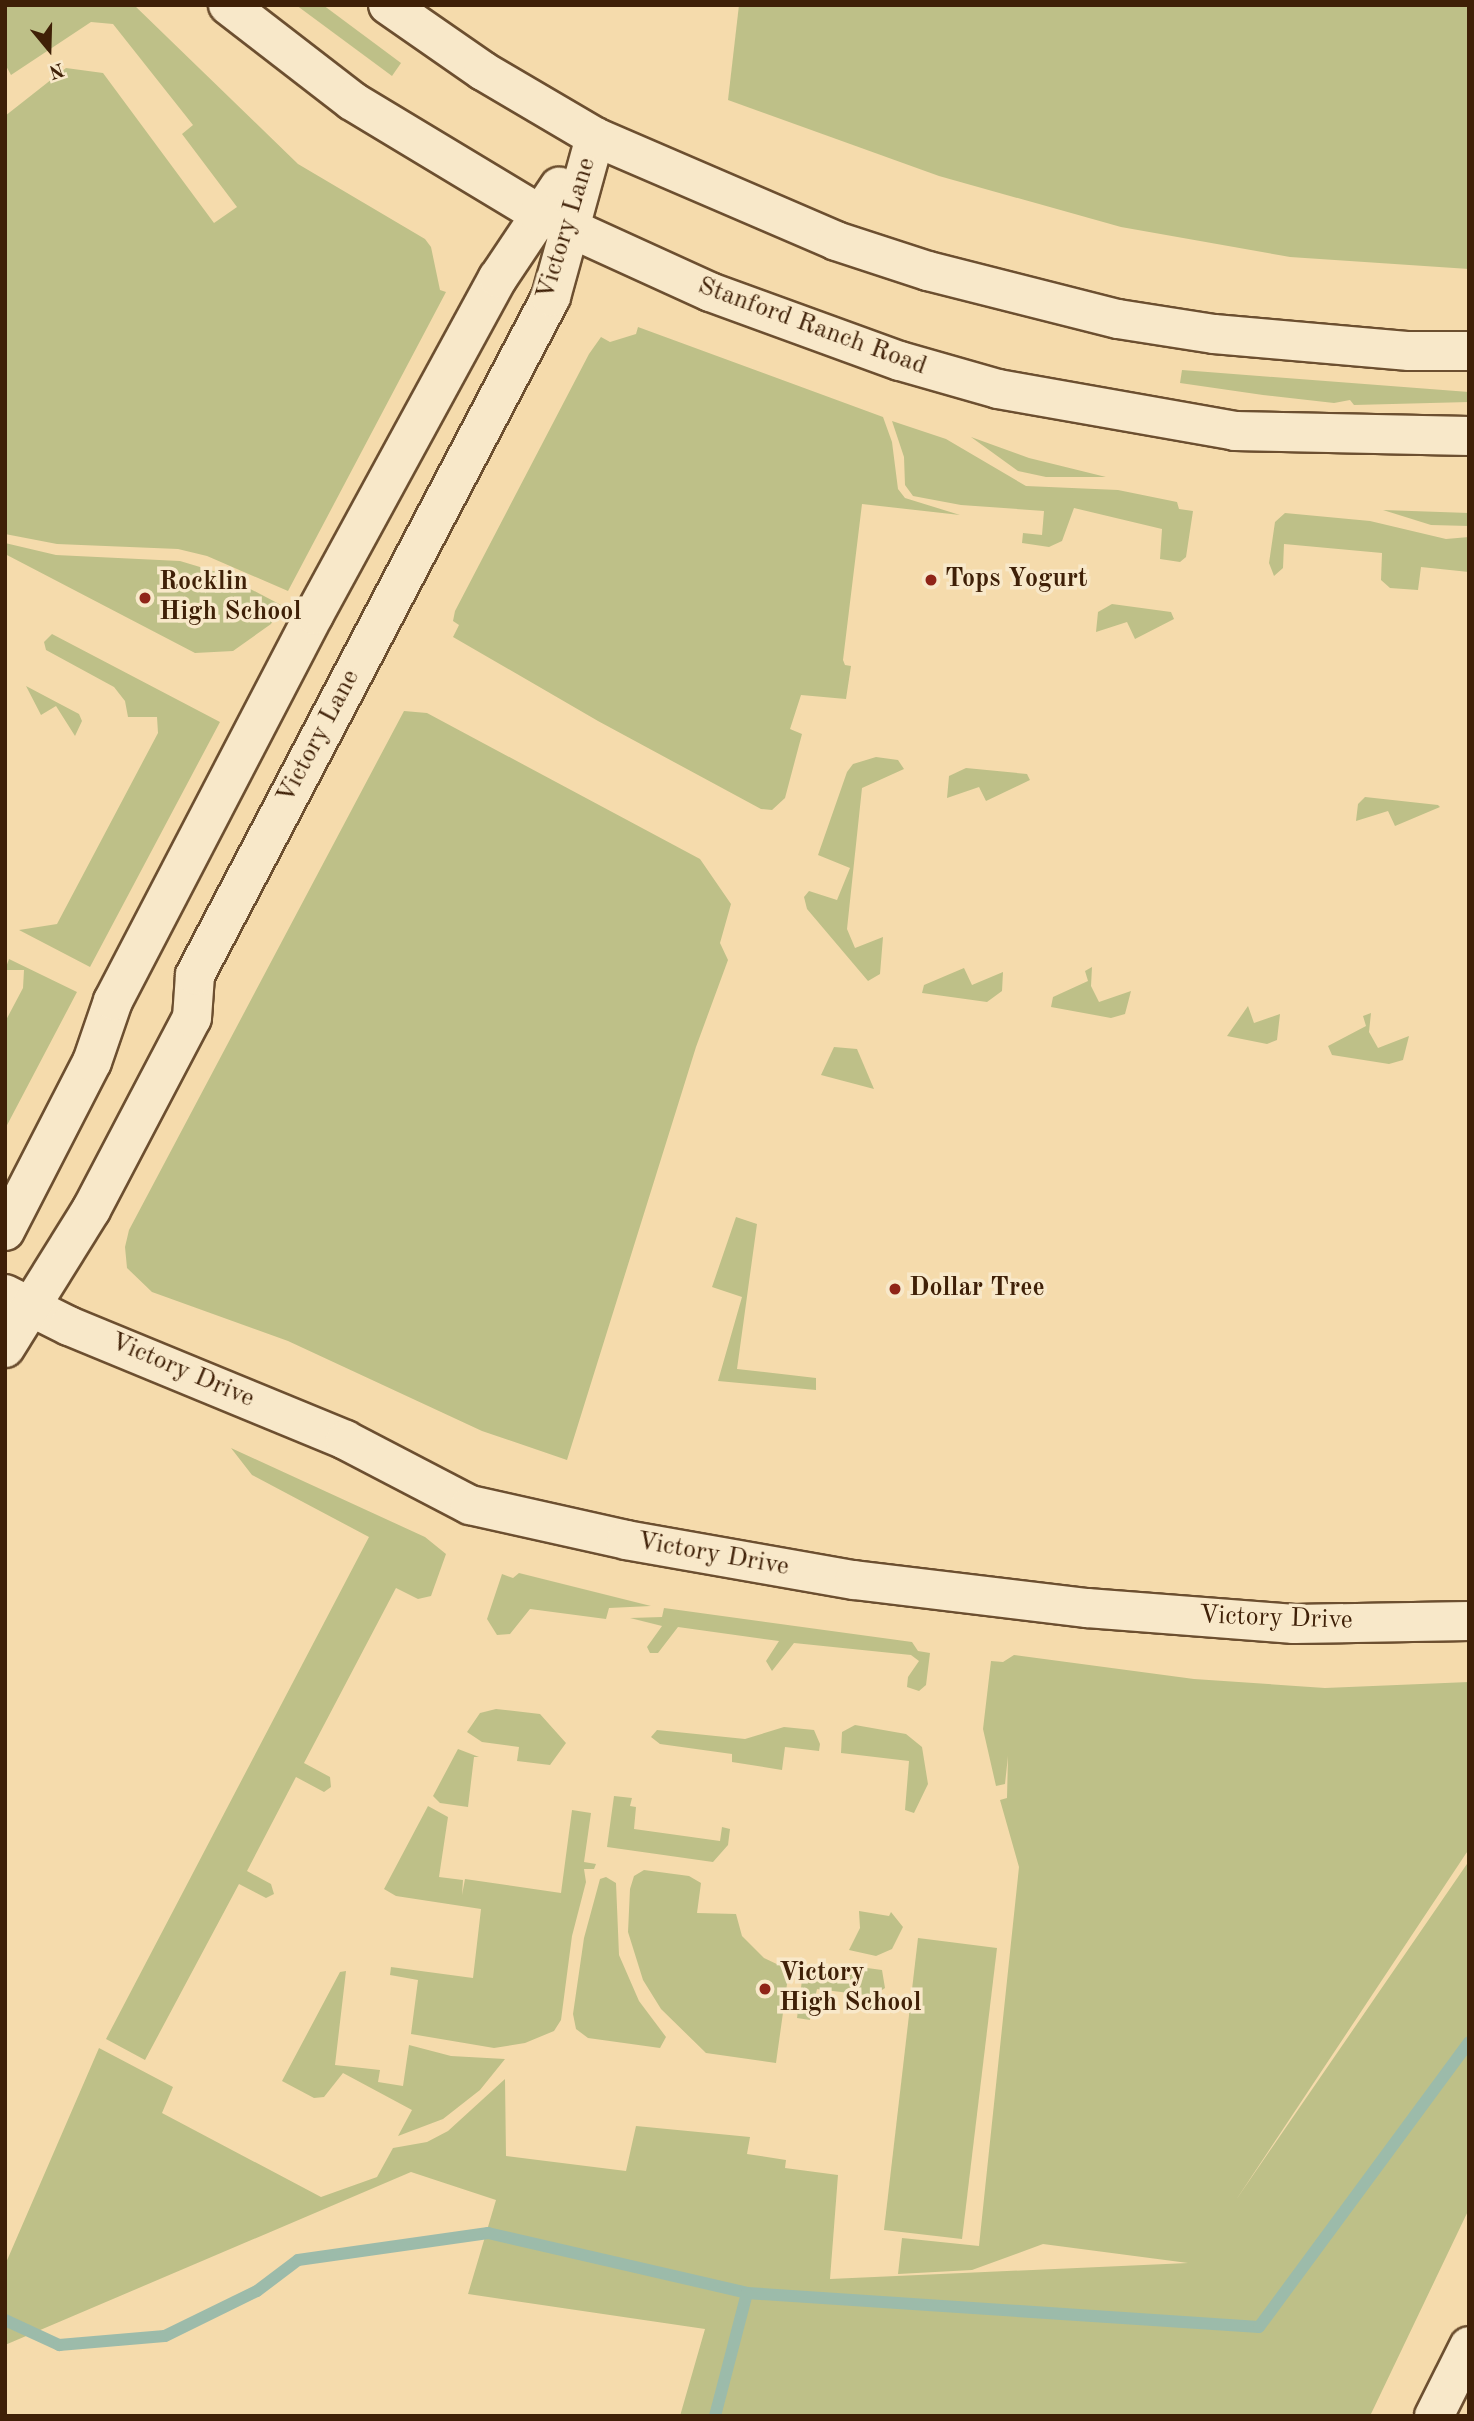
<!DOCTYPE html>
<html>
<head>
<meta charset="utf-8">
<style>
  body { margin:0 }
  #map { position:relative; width:1474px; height:2421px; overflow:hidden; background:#f5dbac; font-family:"Old Standard TT",serif }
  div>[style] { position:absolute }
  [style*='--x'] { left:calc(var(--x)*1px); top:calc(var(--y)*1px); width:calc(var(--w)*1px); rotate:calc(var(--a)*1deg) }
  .green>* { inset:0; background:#bec088 }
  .stream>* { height:12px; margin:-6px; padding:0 6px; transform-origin:6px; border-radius:6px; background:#9cbbaa }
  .roads { filter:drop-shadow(2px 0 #6c4f30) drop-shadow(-2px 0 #6c4f30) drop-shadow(0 2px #6c4f30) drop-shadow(0 -2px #6c4f30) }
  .minor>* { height:38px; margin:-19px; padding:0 19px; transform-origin:19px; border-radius:19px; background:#f8e8c9 }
  .secondary>* { height:38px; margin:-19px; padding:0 19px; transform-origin:19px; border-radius:19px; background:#f8e8c9 }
  .dots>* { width:19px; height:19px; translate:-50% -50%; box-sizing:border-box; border:4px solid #f8e8c9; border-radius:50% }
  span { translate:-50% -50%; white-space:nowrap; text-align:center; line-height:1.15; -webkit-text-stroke:7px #f8e8c9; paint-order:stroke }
  .street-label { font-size:26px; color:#3f2007 }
  .poi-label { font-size:26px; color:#3f2007; font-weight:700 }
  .left { translate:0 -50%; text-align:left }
  .frame { position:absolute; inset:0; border:7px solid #3f2007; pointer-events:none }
  .north { position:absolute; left:14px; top:14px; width:70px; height:70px; -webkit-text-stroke:5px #f8e8c9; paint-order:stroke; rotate:161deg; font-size:19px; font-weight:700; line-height:28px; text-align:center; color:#3f2007 }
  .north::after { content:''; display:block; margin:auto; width:24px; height:32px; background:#3f2007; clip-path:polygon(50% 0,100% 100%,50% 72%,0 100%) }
</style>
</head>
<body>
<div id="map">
  <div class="green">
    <i style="clip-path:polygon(5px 5px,134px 5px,298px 164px,425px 239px,431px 247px,440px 290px,446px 292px,288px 591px,207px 556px,178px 549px,57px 544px,5px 534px,5px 116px,66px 68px,103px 73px,214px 223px,237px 207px,182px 134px,193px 125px,113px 24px,91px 22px,11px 75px,5px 64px)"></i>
    <i style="clip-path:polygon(296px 5px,323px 5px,401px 63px,392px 76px)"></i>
    <i style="clip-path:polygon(739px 5px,1469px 5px,1469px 269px,1290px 257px,1121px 227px,939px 176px,728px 100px)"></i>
    <i style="clip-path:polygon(638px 327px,883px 417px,892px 442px,898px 489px,905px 498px,960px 515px,862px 504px,843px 660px,845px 665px,851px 666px,846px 699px,801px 695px,790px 729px,802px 734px,785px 798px,772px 810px,761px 809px,598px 721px,453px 637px,459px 625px,453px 621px,455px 611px,589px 354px,601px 337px,610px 342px,636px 334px)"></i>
    <i style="clip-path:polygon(1182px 370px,1469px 392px,1469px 402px,1354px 405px,1350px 400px,1334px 403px,1263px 395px,1180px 383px)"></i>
    <i style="clip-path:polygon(892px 421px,946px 439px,1026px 486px,1118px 490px,1177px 502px,1179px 509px,1193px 511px,1186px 557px,1180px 562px,1160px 559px,1162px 529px,1074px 508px,1062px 541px,1049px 547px,1022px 543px,1023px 533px,1042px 535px,1044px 511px,961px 505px,913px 496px,905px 485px,904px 457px)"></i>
    <i style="clip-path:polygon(971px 437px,1029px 458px,1106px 477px,1046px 477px,1018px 471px)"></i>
    <i style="clip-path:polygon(1383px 510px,1469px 513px,1469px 526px,1431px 525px)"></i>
    <i style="clip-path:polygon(1285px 513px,1370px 521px,1446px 539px,1469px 537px,1469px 572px,1421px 567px,1418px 590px,1390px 588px,1381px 580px,1382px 553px,1284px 544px,1283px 568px,1274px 576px,1269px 563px,1275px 522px)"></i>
    <i style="clip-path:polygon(5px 543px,56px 555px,180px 561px,220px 573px,281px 605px,271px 624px,233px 651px,195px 653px,5px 554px)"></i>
    <i style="clip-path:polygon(1112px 604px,1171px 612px,1174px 619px,1135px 639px,1127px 622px,1096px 632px,1098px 612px)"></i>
    <i style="clip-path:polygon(52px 634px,220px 722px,90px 967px,19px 930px,57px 924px,158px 733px,157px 717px,128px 717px,125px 701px,114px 687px,46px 650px,44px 642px)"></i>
    <i style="clip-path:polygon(26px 686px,79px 714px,82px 721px,75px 736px,56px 706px,41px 715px)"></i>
    <i style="clip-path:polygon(404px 711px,427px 713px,700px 859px,731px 904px,720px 943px,728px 960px,696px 1047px,567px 1460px,482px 1431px,288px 1341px,152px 1292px,127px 1268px,125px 1247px,129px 1230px)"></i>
    <i style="clip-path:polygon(876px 757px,898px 760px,904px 769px,862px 788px,847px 929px,855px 948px,883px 937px,880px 974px,868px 981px,807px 909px,804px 897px,809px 891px,837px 900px,850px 868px,818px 855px,847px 772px,853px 764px)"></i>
    <i style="clip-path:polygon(966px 768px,1027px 774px,1030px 780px,986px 801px,979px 787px,947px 798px,949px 776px)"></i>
    <i style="clip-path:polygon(1365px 797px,1438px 805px,1440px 807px,1395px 826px,1388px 811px,1356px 821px,1358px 804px)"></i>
    <i style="clip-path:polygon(9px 959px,77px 992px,5px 1129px,5px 1022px,23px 988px,24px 970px,5px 970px)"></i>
    <i style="clip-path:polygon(1092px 967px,1091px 986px,1099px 1002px,1131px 991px,1125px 1014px,1111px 1018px,1051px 1007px,1053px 997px,1088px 981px,1085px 971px)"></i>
    <i style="clip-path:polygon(964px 968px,972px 985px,1003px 972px,1002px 991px,987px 1002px,922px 993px,924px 985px)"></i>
    <i style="clip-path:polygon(1248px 1006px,1254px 1023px,1280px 1014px,1277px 1040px,1267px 1044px,1227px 1036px)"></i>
    <i style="clip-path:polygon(1371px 1013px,1369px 1032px,1378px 1048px,1409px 1036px,1403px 1060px,1389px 1064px,1332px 1055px,1328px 1046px,1366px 1026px,1363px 1016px)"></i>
    <i style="clip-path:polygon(834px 1047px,857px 1049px,874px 1089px,821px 1075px)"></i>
    <i style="clip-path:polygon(736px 1217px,757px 1224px,737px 1369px,816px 1378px,816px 1390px,718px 1381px,742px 1297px,712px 1287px)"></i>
    <i style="clip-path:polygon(231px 1448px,425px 1537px,446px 1554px,431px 1596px,418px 1599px,396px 1588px,304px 1763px,330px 1777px,331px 1787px,324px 1792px,296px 1777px,247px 1871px,271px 1884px,274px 1894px,266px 1898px,239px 1884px,145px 2060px,106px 2039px,369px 1537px,252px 1475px)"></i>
    <i style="clip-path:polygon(519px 1573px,651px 1606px,609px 1608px,606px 1619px,530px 1609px,510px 1634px,497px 1635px,487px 1619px,502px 1574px,513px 1578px)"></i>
    <i style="clip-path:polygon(664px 1608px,912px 1642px,918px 1651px,930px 1653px,926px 1685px,919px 1691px,907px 1687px,908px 1677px,919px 1661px,911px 1655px,794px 1643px,772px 1671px,766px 1661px,779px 1641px,678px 1627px,658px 1653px,650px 1653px,647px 1647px,662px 1626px,630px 1618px,662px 1617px)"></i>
    <i style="clip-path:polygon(1014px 1655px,1194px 1679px,1325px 1688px,1469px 1682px,1469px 1849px,1236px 2200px,1469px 1861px,1469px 2209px,1370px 2416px,680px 2416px,705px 2329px,468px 2294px,496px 2200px,411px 2172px,5px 2345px,5px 2265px,99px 2048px,173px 2087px,162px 2113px,321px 2197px,377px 2177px,393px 2148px,427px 2142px,448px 2131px,505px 2079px,506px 2156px,626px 2171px,636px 2126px,750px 2137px,747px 2154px,786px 2160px,785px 2168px,838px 2175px,830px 2279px,1188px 2263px,1043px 2244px,972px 2270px,898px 2274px,902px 2238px,979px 2246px,1019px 1867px,1000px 1800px,1007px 1798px,1008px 1756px,1005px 1784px,996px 1786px,983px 1729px,991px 1661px,1003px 1662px)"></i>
    <i style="clip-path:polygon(496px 1709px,540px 1714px,566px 1743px,550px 1765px,517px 1761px,519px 1747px,482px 1742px,467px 1732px,480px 1713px)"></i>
    <i style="clip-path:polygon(855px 1725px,906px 1734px,922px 1747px,928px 1784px,914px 1813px,905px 1810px,909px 1761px,841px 1753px,842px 1732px)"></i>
    <i style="clip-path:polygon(784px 1727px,814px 1730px,820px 1744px,819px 1751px,785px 1747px,782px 1770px,732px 1762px,732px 1754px,660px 1744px,651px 1737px,657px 1730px,745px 1739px)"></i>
    <i style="clip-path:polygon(458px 1749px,479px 1757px,474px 1757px,468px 1807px,440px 1803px,433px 1796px)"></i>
    <i style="clip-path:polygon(614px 1796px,632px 1798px,630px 1806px,636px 1807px,634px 1829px,720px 1841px,722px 1827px,730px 1829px,728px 1845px,713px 1862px,607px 1847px)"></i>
    <i style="clip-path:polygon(428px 1806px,448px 1817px,439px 1877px,463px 1880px,462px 1895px,465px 1879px,561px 1893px,572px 1810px,591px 1813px,584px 1862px,596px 1864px,594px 1869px,584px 1869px,586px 1882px,572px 1936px,561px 2020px,554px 2031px,525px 2043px,494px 2048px,411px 2034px,418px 1980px,390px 1975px,391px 1967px,473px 1978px,481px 1909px,396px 1896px,384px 1889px)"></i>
    <i style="clip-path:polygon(644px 1870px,689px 1876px,701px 1883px,697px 1913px,736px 1914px,742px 1936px,764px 1958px,783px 1967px,788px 1977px,776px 2063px,706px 2053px,661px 2009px,643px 1980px,628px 1932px,630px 1889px,634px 1876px)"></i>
    <i style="clip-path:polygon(606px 1877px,616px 1883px,619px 1955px,639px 2001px,666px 2037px,660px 2048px,588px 2038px,576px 2029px,573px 2014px,584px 1938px,600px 1879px)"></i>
    <i style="clip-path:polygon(859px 1911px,889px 1916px,891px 1912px,903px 1927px,892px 1949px,876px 1956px,849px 1950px,860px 1928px)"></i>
    <i style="clip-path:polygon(918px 1938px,997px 1948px,962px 2239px,884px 2230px)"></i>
    <i style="clip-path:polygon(838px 1964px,882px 1970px,885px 1988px,873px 1996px,817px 1989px,810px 2020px,797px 2018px,802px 1980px,818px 1977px)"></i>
    <i style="clip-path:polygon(346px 1971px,335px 2065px,380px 2070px,378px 2082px,403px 2086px,409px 2045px,451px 2056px,505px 2059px,480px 2090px,443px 2119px,398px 2136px,412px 2110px,343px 2073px,324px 2097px,314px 2098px,282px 2081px,340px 1972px)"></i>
  </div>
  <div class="stream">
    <i style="--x:5;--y:2320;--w:60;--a:24.8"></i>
    <i style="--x:59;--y:2345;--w:106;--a:-4.9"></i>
    <i style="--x:165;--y:2336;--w:102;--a:-26.1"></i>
    <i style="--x:257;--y:2291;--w:51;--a:-37.1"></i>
    <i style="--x:298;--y:2260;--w:192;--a:-8.1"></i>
    <i style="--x:488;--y:2233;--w:266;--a:13"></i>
    <i style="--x:747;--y:2293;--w:513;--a:3.8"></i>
    <i style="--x:1259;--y:2327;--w:354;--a:-53.6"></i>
    <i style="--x:715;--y:2416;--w:127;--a:-75.4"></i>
  </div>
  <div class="roads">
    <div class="minor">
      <i style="--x:5;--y:1231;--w:190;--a:-62.8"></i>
      <i style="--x:92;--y:1062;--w:65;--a:-71"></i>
      <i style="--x:113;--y:1001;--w:435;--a:-62.5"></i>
      <i style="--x:314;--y:615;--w:384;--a:-61.4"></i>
      <i style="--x:498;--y:278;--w:110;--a:-56.2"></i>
      <i style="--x:5;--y:1294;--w:72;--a:26.6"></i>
      <i style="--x:69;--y:1326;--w:299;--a:22.4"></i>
      <i style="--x:345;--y:1440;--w:141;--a:27.5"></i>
      <i style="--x:470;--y:1505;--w:160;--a:12.6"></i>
      <i style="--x:626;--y:1540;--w:231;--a:10"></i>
      <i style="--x:854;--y:1580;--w:235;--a:6.9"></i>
      <i style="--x:1087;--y:1608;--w:208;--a:4.4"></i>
      <i style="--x:1294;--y:1624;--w:175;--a:-1"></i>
      <i style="--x:5;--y:1348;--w:163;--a:-58.1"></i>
      <i style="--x:91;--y:1210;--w:217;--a:-62.3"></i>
      <i style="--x:192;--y:1018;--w:43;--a:-86"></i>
      <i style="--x:195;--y:975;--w:766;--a:-62.3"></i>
      <i style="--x:551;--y:297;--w:166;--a:-74.6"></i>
      <i style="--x:1434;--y:2416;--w:78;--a:-63.4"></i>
    </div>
    <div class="secondary">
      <i style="--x:228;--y:5;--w:157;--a:37.7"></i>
      <i style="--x:352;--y:101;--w:218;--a:31.1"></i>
      <i style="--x:539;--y:214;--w:188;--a:24.5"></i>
      <i style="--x:710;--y:292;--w:202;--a:20"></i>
      <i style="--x:900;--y:361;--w:102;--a:15.9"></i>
      <i style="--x:998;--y:389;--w:241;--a:10"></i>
      <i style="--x:1235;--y:431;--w:234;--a:1.2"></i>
      <i style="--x:388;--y:5;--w:116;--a:34.8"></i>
      <i style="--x:483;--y:71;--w:130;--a:30.5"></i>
      <i style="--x:595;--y:137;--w:262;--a:23.3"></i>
      <i style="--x:836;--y:241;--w:97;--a:18.1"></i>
      <i style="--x:928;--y:271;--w:196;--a:14.2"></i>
      <i style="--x:1118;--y:319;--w:97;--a:8.9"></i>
      <i style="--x:1214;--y:334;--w:196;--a:5"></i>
      <i style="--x:1409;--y:351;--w:60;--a:0"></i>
    </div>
  </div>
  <div class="dots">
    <i style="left:931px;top:580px;background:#8f2418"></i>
    <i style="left:145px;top:598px;background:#8f2418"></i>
    <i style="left:895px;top:1289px;background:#8f2418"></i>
    <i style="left:765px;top:1989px;background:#8f2418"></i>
  </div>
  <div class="street-label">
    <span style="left:567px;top:229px;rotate:-73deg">Victory Lane</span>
    <span style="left:812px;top:327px;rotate:20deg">Stanford Ranch Road</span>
    <span style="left:319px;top:737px;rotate:-62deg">Victory Lane</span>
    <span style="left:182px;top:1371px;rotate:23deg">Victory Drive</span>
    <span style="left:713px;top:1555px;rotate:10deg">Victory Drive</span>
    <span style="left:1276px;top:1619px;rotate:2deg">Victory Drive</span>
  </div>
  <div class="poi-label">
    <span class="left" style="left:945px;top:580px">Tops Yogurt</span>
    <span class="left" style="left:159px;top:598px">Rocklin<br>High School</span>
    <span class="left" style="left:909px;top:1289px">Dollar Tree</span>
    <span class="left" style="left:779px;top:1989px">Victory<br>High School</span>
  </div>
  <div class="frame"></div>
  <div class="north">N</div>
</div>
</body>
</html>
